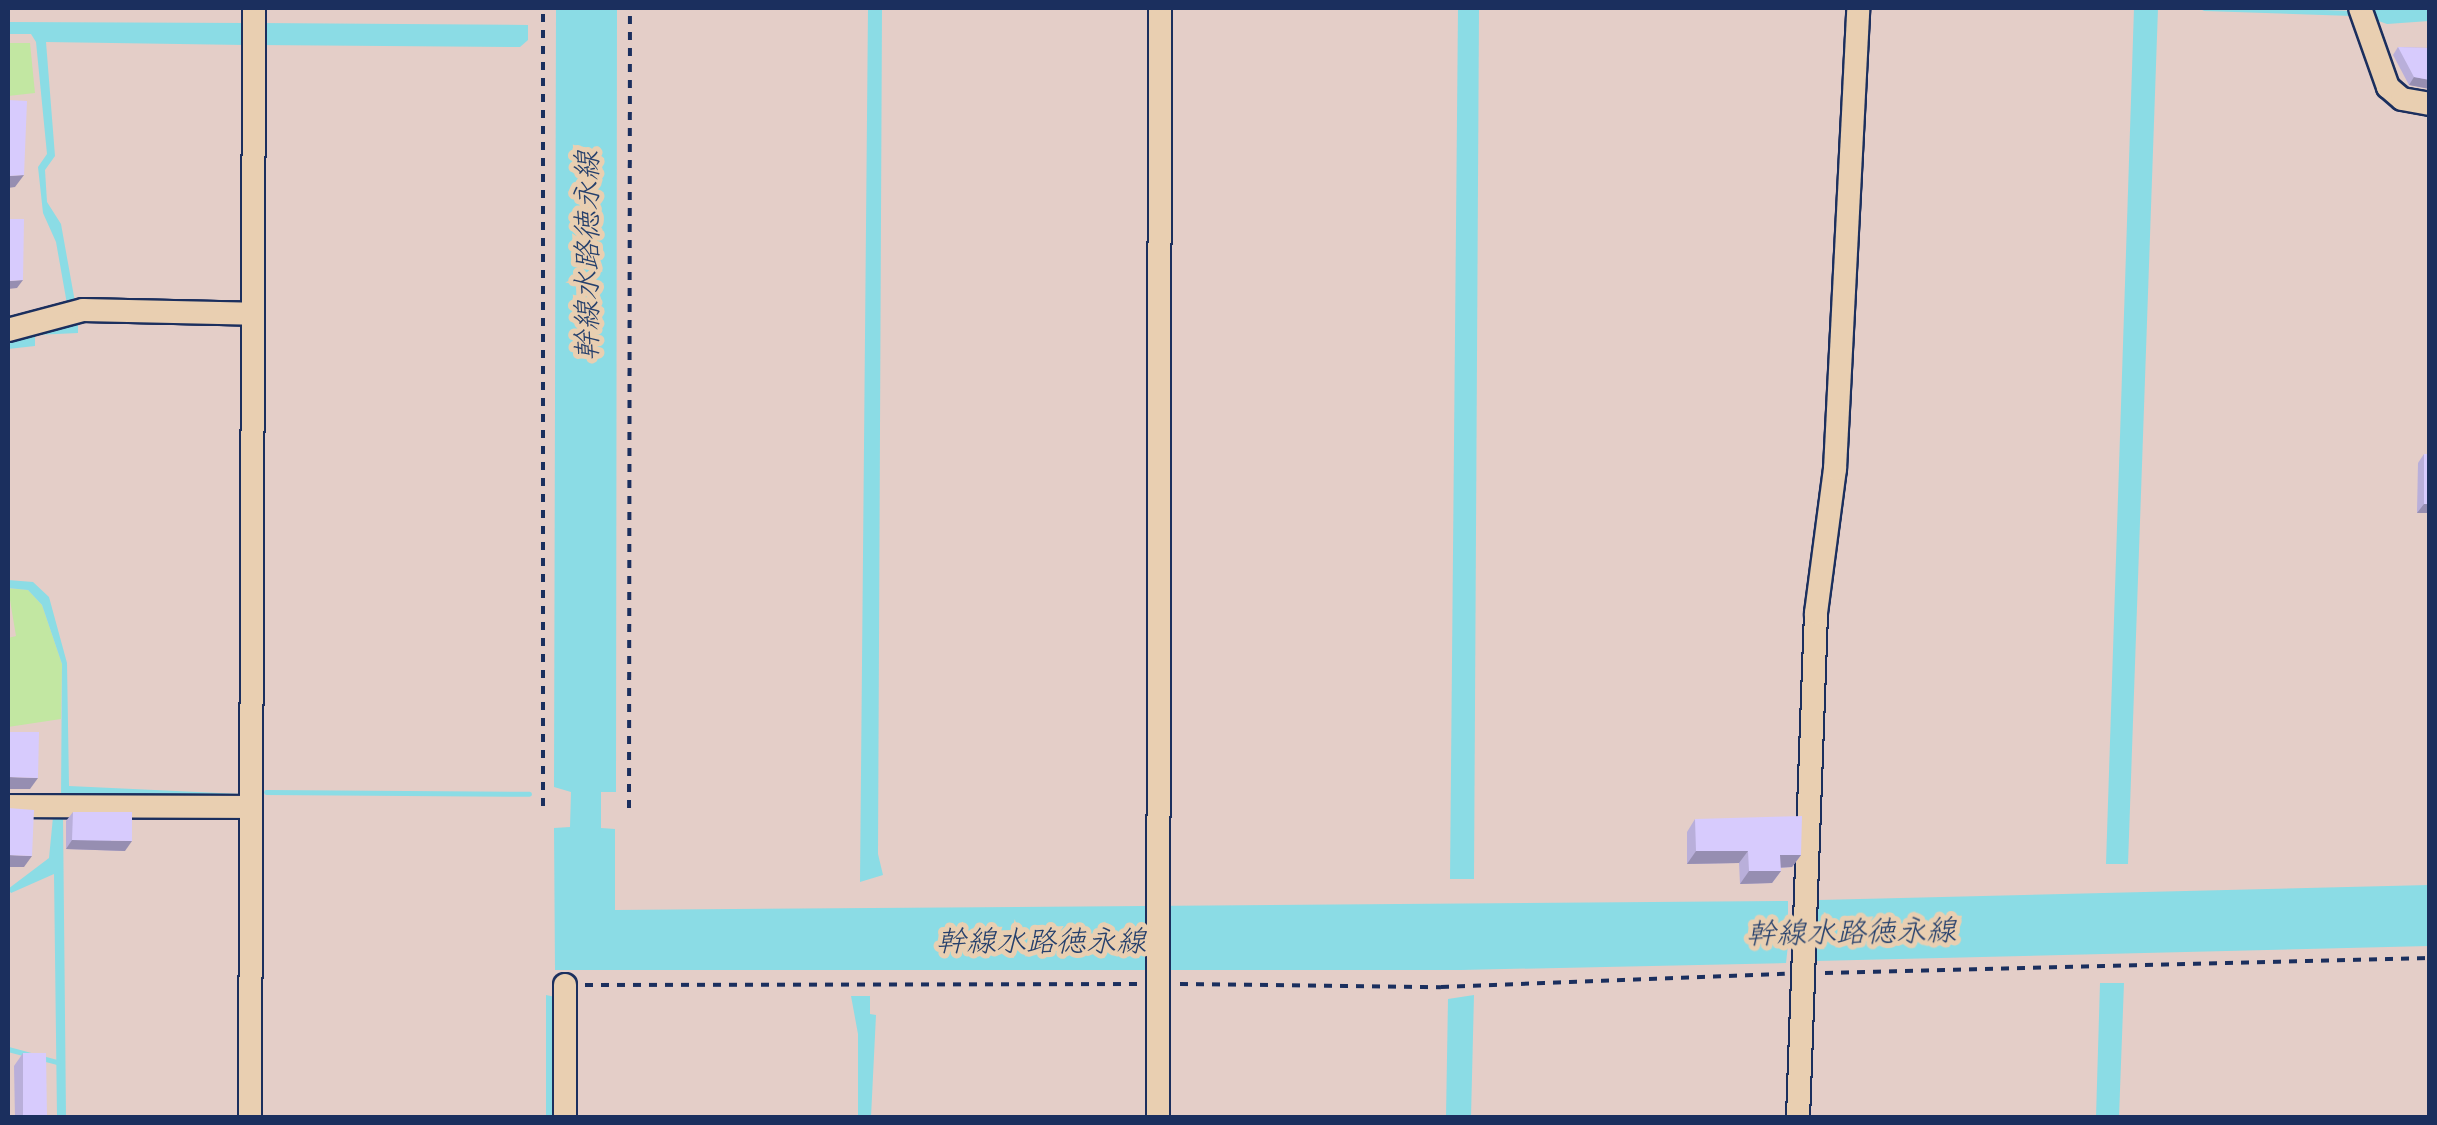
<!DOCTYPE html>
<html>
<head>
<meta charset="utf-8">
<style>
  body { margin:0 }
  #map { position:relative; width:2437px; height:1125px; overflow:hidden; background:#e4cec8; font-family:Delius,"Klee One",sans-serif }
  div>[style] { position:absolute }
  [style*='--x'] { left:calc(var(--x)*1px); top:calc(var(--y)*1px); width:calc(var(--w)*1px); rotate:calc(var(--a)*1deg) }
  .green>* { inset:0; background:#c2e7a2 }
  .water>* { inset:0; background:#8bdce5 }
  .stream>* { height:5px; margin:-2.5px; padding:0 2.5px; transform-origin:2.5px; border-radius:2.5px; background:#8bdce5 }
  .path>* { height:4px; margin-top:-2px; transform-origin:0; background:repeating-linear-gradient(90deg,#1b2f5e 0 8px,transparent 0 16px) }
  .roads { filter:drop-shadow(2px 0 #1b2f5e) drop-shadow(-2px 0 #1b2f5e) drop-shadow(0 2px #1b2f5e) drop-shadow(0 -2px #1b2f5e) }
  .street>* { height:22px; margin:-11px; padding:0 11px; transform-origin:11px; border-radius:11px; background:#e9cfb1 }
  .wall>* { inset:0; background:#b9afda }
  .shaded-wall>* { inset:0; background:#968eb1 }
  .building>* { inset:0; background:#d7cbfd }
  span { translate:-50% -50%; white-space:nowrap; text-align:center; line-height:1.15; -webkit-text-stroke:10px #e9cfb1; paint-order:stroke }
  .water-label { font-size:30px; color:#26406c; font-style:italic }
  .frame { position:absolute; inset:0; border:10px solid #1b2f5e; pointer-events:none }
</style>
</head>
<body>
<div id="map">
  <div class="green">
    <i style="clip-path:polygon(8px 43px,30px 43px,35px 93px,8px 96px)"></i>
    <i style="clip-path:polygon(8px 588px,28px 590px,42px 605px,62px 664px,61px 719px,8px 727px,8px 638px,16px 636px)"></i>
  </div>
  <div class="water">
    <i style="clip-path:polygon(556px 8px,617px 8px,616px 792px,601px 792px,601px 828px,615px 829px,615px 910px,1788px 901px,1788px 917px,1817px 918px,1819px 900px,2429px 885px,2429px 946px,1816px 961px,1816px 945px,1788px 945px,1786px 963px,1461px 970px,555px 970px,554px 828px,570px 827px,571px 792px,554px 787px)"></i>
    <i style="clip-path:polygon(868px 8px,882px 8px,878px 854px,883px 875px,860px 882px)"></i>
    <i style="clip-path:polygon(1458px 8px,1479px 8px,1474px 879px,1450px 879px)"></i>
    <i style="clip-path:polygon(2134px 8px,2158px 8px,2128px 864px,2106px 864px)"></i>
    <i style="clip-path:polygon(2369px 8px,2429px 8px,2429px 21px,2387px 24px,2373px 19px)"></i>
    <i style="clip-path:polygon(8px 22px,245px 23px,245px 45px,46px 42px,55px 156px,45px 170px,47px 202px,61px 224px,75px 302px,67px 304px,56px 242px,43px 213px,38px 167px,47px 154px,36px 42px,31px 34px,8px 34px)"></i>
    <i style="clip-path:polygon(259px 23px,528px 25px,528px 40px,520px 47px,259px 45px)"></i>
    <i style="clip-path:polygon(78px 319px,78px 333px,35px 335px,35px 346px,8px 349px,8px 339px)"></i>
    <i style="clip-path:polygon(8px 580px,33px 582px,49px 597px,67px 663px,69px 786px,240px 794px,61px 798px,62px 664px,42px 605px,28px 590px,8px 588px)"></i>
    <i style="clip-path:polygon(63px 815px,66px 1117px,57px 1117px,54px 874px,11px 893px,8px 889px,49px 858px,53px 817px)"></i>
    <i style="clip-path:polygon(2100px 983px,2124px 983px,2119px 1117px,2096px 1117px)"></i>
    <i style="clip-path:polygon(546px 995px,555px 997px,555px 1117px,546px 1118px)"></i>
    <i style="clip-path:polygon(1474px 995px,1471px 1117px,1446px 1117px,1448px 999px)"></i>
    <i style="clip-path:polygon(851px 996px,870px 996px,870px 1014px,876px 1015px,871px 1117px,858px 1117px,858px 1034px)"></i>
  </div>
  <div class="stream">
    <i style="--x:2204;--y:8;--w:148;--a:1.9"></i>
    <i style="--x:266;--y:792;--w:263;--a:0.4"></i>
    <i style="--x:8;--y:1049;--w:51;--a:14.9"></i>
  </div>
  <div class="path">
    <i style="--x:543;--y:806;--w:798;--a:-90"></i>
    <i style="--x:629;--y:808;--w:800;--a:-89.93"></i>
    <i style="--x:1825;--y:973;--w:605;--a:-1.42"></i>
    <i style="--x:1180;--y:984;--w:261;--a:0.7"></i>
    <i style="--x:1441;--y:987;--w:344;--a:-2.2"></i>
    <i style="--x:585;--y:985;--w:555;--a:-0.1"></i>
  </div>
  <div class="roads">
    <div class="street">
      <i style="--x:2360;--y:8;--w:84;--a:70.5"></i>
      <i style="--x:2388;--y:87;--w:18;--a:41"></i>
      <i style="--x:2402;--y:99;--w:28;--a:10"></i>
      <i style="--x:8;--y:330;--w:78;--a:-14.9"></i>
      <i style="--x:83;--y:310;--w:170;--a:1.3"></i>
      <i style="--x:8;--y:806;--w:243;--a:0.2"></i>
      <i style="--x:250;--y:1118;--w:1110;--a:-89.79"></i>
      <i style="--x:565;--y:1118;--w:133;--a:-90"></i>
      <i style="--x:1158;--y:1118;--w:1110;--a:-89.9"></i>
      <i style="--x:1798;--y:1118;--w:505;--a:-87.96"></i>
      <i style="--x:1816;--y:613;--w:145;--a:-82.5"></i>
      <i style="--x:1835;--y:469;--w:462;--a:-87.1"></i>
    </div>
  </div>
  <div class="wall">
    <i style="clip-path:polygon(2398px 47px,2430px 48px,2430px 89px,2409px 85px,2393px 55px)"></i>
    <i style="clip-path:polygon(2424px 454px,2430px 454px,2430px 513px,2417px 513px,2418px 463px)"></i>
    <i style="clip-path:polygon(73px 812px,125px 851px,66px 849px,66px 821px)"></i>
    <i style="clip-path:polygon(1695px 819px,1801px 855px,1792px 867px,1780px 868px,1781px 871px,1772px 883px,1740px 884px,1739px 863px,1687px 864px,1687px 832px)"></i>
    <i style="clip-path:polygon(23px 1053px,47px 1118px,15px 1118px,14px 1066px)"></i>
  </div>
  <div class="shaded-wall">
    <i style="clip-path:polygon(2414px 77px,2430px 80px,2430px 89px,2409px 85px)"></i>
    <i style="clip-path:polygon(24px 175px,15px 187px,8px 188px,8px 176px)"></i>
    <i style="clip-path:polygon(23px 280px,17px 288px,8px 289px,8px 281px)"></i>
    <i style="clip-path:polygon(2424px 504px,2430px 504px,2430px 513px,2417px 513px)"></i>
    <i style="clip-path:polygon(8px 777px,38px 778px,30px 789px,8px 789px)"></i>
    <i style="clip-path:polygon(72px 840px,132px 841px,125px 851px,66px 849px)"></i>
    <i style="clip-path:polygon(1696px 851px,1748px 851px,1739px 863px,1687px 864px)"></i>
    <i style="clip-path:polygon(8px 855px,32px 856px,24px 867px,8px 867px)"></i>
    <i style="clip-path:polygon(1780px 855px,1801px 855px,1792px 867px,1771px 868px)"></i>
    <i style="clip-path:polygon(1749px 871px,1781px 871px,1772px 883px,1740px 884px)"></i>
  </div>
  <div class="building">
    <i style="clip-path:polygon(2398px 47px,2430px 48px,2430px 80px,2414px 77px)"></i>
    <i style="clip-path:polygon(8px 100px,27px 101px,24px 175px,8px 176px)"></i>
    <i style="clip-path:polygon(8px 219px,24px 219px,23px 280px,8px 281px)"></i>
    <i style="clip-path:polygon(2424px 454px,2430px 454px,2430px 504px,2424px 504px)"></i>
    <i style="clip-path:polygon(8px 732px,39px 732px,38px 778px,8px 777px)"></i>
    <i style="clip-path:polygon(8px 808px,34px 810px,32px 856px,8px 855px)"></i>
    <i style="clip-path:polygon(73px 812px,132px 812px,132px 841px,72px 840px)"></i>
    <i style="clip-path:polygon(1802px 816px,1801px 855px,1780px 855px,1781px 871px,1749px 871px,1748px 851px,1696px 851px,1695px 819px)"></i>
    <i style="clip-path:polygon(23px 1053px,46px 1053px,47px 1118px,23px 1118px)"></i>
  </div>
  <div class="water-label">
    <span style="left:586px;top:256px;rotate:-90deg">幹線水路徳永線</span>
    <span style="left:1851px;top:931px;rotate:-1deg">幹線水路徳永線</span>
    <span style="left:1041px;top:940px">幹線水路徳永線</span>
  </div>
  <div class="frame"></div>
</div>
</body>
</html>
